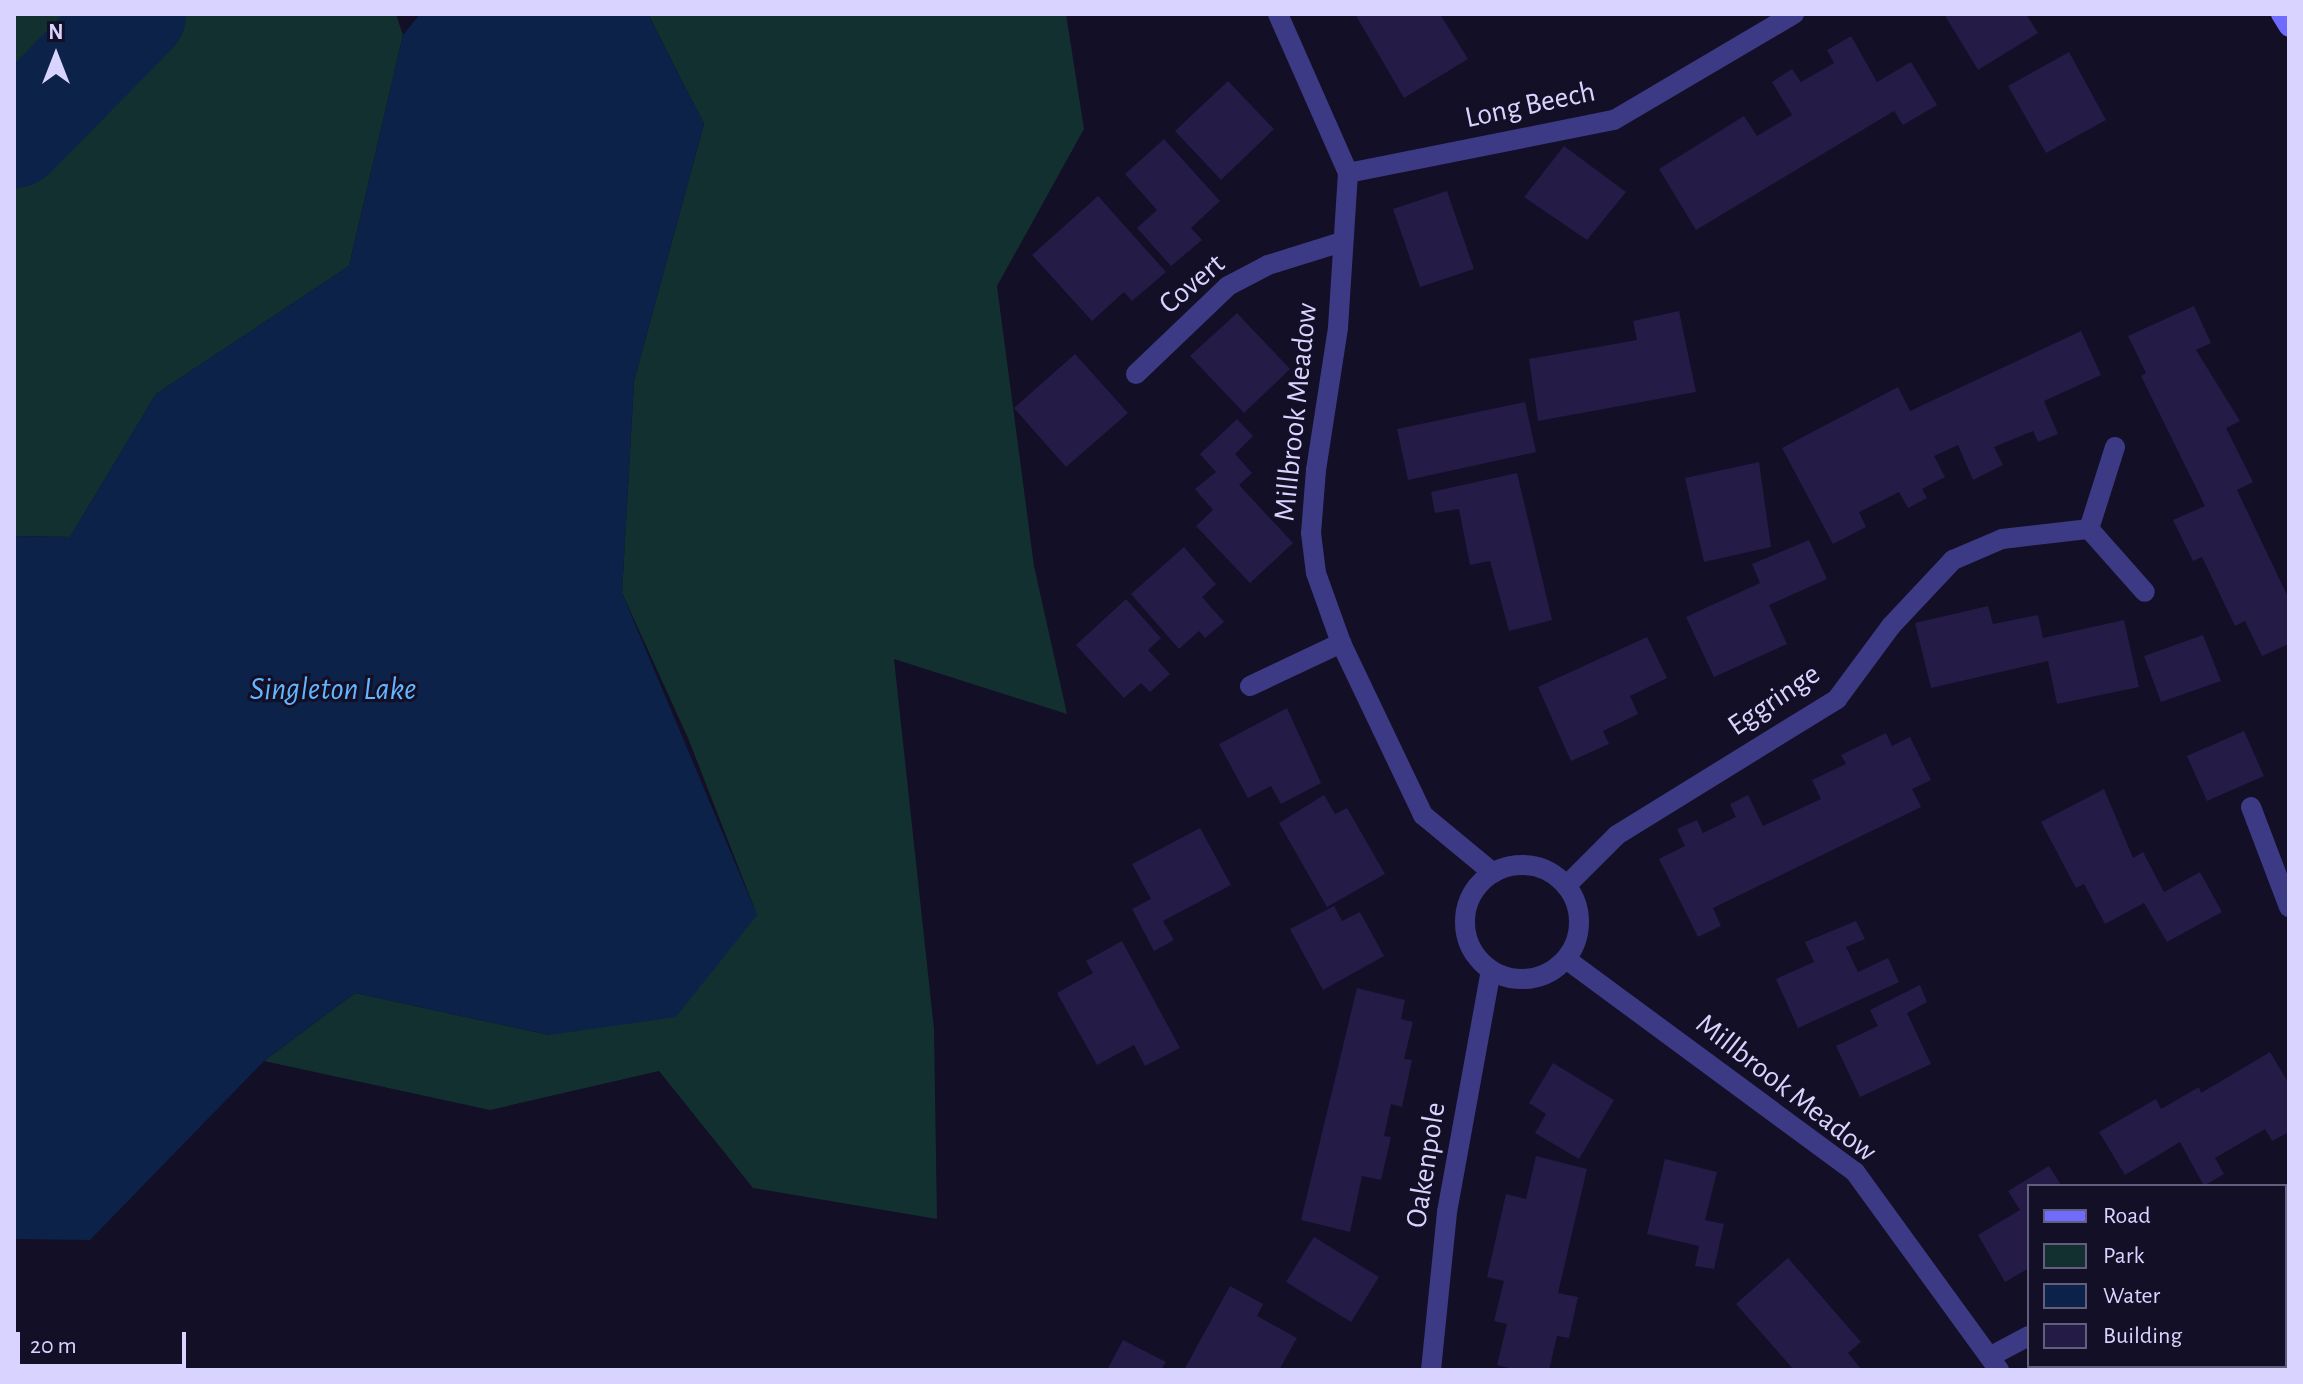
<!DOCTYPE html>
<html>
<head>
<meta charset="utf-8">
<style>
  body { margin:0 }
  #map { position:relative; width:2303px; height:1384px; overflow:hidden; background:#130f26; font-family:"Alegreya Sans",sans-serif }
  div>[style] { position:absolute }
  [style*='--x'] { left:calc(var(--x)*1px); top:calc(var(--y)*1px); width:calc(var(--w)*1px); rotate:calc(var(--a)*1deg) }
  .green>* { inset:0; background:#12302f }
  .water>* { inset:0; background:#0c2248 }
  .river>* { height:102px; margin:-51px; padding:0 51px; transform-origin:51px; border-radius:51px; background:#0c2248 }
  .building>* { inset:0; background:#241b47 }
  .minor>* { height:20px; margin:-10px; padding:0 10px; transform-origin:10px; border-radius:10px; background:#3d3a85 }
  .minor>.ring { margin:-10px; padding:0; box-sizing:content-box; background:none; border:20px solid #3d3a85; border-radius:50% }
  .secondary>* { height:20px; margin:-10px; padding:0 10px; transform-origin:10px; border-radius:10px; background:#6f6bff }
  span { translate:-50% -50%; white-space:nowrap; text-align:center; line-height:1.15; -webkit-text-stroke:6px #130f26; paint-order:stroke }
  .street-label { font-size:30px; color:#d9d4ff }
  .water-label { font-size:32px; color:#62b6ff; font-style:italic }
  .frame { position:absolute; inset:0; border:16px solid #d9d4ff; pointer-events:none }
  .legend { position:absolute; left:2027px; top:1184px; width:260px; height:184px; box-sizing:border-box; background:#130f26; border:2px solid #625e7d; margin:0; padding:10px 14px; list-style:none; font-size:24px; color:#d9d4ff }
  .legend li { display:flex; align-items:center; gap:16px; height:40px }
  .legend b { width:40px; border:2px solid #625e7d }
  .north { position:absolute; left:16px; top:16px; width:80px; height:80px; -webkit-text-stroke:6px #130f26; paint-order:stroke; rotate:0deg; font-size:22px; font-weight:700; line-height:32px; text-align:center; color:#d9d4ff }
  .north::after { content:''; display:block; margin:auto; width:28px; height:36px; background:#d9d4ff; clip-path:polygon(50% 0,100% 100%,50% 72%,0 100%) }
  .scale { position:absolute; left:16px; top:1332px; width:170px; height:36px; box-sizing:border-box; border:4px solid #d9d4ff; border-top:0; padding-left:10px; font-size:24px; line-height:28px; white-space:nowrap; color:#d9d4ff; -webkit-text-stroke:6px #130f26; paint-order:stroke }
</style>
</head>
<body>
<div id="map">
  <div class="green">
    <i style="clip-path:polygon(14px 14px,396px 14px,403px 35px,349px 266px,156px 394px,70px 537px,14px 536px)"></i>
    <i style="clip-path:polygon(648px 14px,1066px 14px,1084px 129px,997px 286px,1034px 566px,1067px 714px,894px 659px,934px 1029px,937px 1219px,753px 1188px,659px 1071px,490px 1110px,264px 1061px,355px 993px,549px 1035px,757px 915px,688px 738px,622px 593px,634px 381px,704px 124px)"></i>
  </div>
  <div class="water">
    <i style="clip-path:polygon(420px 14px,648px 14px,704px 124px,634px 381px,622px 593px,757px 915px,676px 1017px,549px 1035px,355px 993px,264px 1061px,90px 1240px,14px 1239px,14px 536px,70px 537px,156px 394px,349px 266px,403px 35px)"></i>
  </div>
  <div class="river">
    <i style="--x:14;--y:137;--w:173;--a:-45.5"></i>
  </div>
  <div class="building">
    <i style="clip-path:polygon(1355px 14px,1440px 14px,1468px 59px,1404px 98px)"></i>
    <i style="clip-path:polygon(1944px 14px,2026px 14px,2038px 33px,1978px 70px)"></i>
    <i style="clip-path:polygon(1851px 36px,1877px 82px,1911px 62px,1937px 105px,1903px 125px,1894px 111px,1696px 230px,1659px 169px,1744px 116px,1757px 136px,1792px 115px,1772px 82px,1792px 69px,1801px 82px,1834px 63px,1827px 50px)"></i>
    <i style="clip-path:polygon(2069px 52px,2106px 120px,2046px 153px,2008px 86px)"></i>
    <i style="clip-path:polygon(1228px 81px,1274px 129px,1221px 180px,1175px 131px)"></i>
    <i style="clip-path:polygon(1164px 139px,1220px 201px,1191px 228px,1202px 240px,1171px 266px,1137px 228px,1157px 210px,1125px 174px)"></i>
    <i style="clip-path:polygon(1564px 146px,1626px 192px,1587px 240px,1524px 197px)"></i>
    <i style="clip-path:polygon(1447px 191px,1474px 269px,1420px 287px,1393px 209px)"></i>
    <i style="clip-path:polygon(1098px 196px,1166px 272px,1132px 301px,1124px 292px,1092px 321px,1032px 255px)"></i>
    <i style="clip-path:polygon(2194px 306px,2211px 343px,2196px 350px,2240px 421px,2226px 428px,2253px 482px,2237px 490px,2289px 599px,2289px 644px,2262px 656px,2245px 621px,2235px 626px,2202px 557px,2193px 561px,2173px 520px,2205px 506px,2141px 376px,2146px 373px,2128px 336px)"></i>
    <i style="clip-path:polygon(1679px 311px,1696px 392px,1538px 421px,1529px 359px,1637px 340px,1633px 321px)"></i>
    <i style="clip-path:polygon(1237px 313px,1290px 369px,1244px 413px,1190px 356px)"></i>
    <i style="clip-path:polygon(2081px 331px,2101px 375px,2044px 401px,2058px 434px,2038px 442px,2033px 431px,1994px 447px,2003px 465px,1973px 480px,1958px 445px,1934px 456px,1945px 477px,1922px 489px,1927px 498px,1908px 508px,1899px 492px,1859px 512px,1866px 527px,1833px 544px,1782px 448px,1898px 387px,1910px 411px)"></i>
    <i style="clip-path:polygon(1075px 354px,1128px 413px,1066px 467px,1014px 408px)"></i>
    <i style="clip-path:polygon(1525px 402px,1536px 452px,1408px 480px,1397px 429px)"></i>
    <i style="clip-path:polygon(1237px 419px,1253px 436px,1235px 454px,1252px 473px,1239px 485px,1293px 543px,1250px 583px,1196px 526px,1213px 510px,1195px 489px,1216px 472px,1200px 454px)"></i>
    <i style="clip-path:polygon(1759px 462px,1771px 547px,1704px 562px,1685px 478px)"></i>
    <i style="clip-path:polygon(1517px 473px,1552px 620px,1509px 631px,1490px 561px,1470px 565px,1459px 509px,1435px 513px,1431px 492px)"></i>
    <i style="clip-path:polygon(1809px 540px,1827px 579px,1769px 605px,1787px 644px,1714px 677px,1686px 617px,1760px 583px,1752px 564px)"></i>
    <i style="clip-path:polygon(1184px 547px,1216px 584px,1202px 597px,1224px 622px,1205px 638px,1199px 631px,1179px 649px,1131px 594px)"></i>
    <i style="clip-path:polygon(1126px 599px,1161px 638px,1148px 650px,1170px 674px,1150px 692px,1141px 683px,1124px 698px,1076px 645px)"></i>
    <i style="clip-path:polygon(1988px 606px,1993px 624px,2038px 615px,2043px 638px,2124px 620px,2139px 687px,2057px 704px,2048px 661px,1931px 688px,1915px 623px)"></i>
    <i style="clip-path:polygon(2203px 635px,2221px 681px,2161px 702px,2144px 656px)"></i>
    <i style="clip-path:polygon(1647px 637px,1667px 678px,1630px 696px,1638px 714px,1603px 731px,1609px 744px,1571px 761px,1538px 687px)"></i>
    <i style="clip-path:polygon(1287px 708px,1321px 783px,1281px 804px,1271px 786px,1248px 798px,1219px 744px)"></i>
    <i style="clip-path:polygon(2244px 731px,2264px 776px,2207px 801px,2187px 756px)"></i>
    <i style="clip-path:polygon(1886px 733px,1892px 746px,1910px 737px,1931px 780px,1912px 789px,1921px 807px,1713px 908px,1721px 926px,1698px 937px,1659px 859px,1685px 846px,1677px 829px,1697px 820px,1703px 833px,1736px 817px,1730px 804px,1748px 795px,1763px 826px,1821px 799px,1812px 780px,1846px 764px,1841px 755px)"></i>
    <i style="clip-path:polygon(2104px 789px,2133px 858px,2143px 852px,2164px 892px,2200px 872px,2222px 912px,2167px 942px,2144px 903px,2105px 924px,2084px 884px,2076px 888px,2041px 822px)"></i>
    <i style="clip-path:polygon(1324px 795px,1335px 814px,1347px 808px,1385px 874px,1327px 907px,1279px 823px)"></i>
    <i style="clip-path:polygon(1200px 828px,1231px 885px,1163px 921px,1174px 940px,1154px 951px,1132px 909px,1151px 899px,1132px 864px)"></i>
    <i style="clip-path:polygon(1334px 906px,1342px 921px,1360px 912px,1384px 956px,1323px 990px,1290px 929px)"></i>
    <i style="clip-path:polygon(1856px 921px,1865px 939px,1846px 947px,1858px 972px,1888px 958px,1899px 982px,1798px 1028px,1776px 979px,1814px 962px,1805px 942px)"></i>
    <i style="clip-path:polygon(1122px 941px,1180px 1048px,1145px 1066px,1134px 1045px,1097px 1065px,1057px 993px,1093px 973px,1086px 961px)"></i>
    <i style="clip-path:polygon(1920px 985px,1927px 1002px,1907px 1013px,1931px 1064px,1860px 1097px,1836px 1046px,1878px 1026px,1870px 1010px)"></i>
    <i style="clip-path:polygon(1357px 988px,1405px 1000px,1401px 1019px,1413px 1022px,1404px 1059px,1412px 1060px,1402px 1107px,1391px 1104px,1384px 1136px,1391px 1137px,1381px 1180px,1362px 1176px,1350px 1232px,1301px 1220px)"></i>
    <i style="clip-path:polygon(2270px 1052px,2289px 1084px,2289px 1132px,2272px 1141px,2265px 1129px,2215px 1158px,2224px 1174px,2204px 1186px,2180px 1142px,2125px 1175px,2099px 1132px,2156px 1099px,2161px 1109px,2199px 1087px,2201px 1093px)"></i>
    <i style="clip-path:polygon(1553px 1063px,1614px 1100px,1579px 1159px,1535px 1133px,1546px 1114px,1529px 1103px)"></i>
    <i style="clip-path:polygon(1536px 1156px,1587px 1169px,1558px 1293px,1578px 1297px,1569px 1338px,1557px 1336px,1549px 1370px,1517px 1370px,1497px 1365px,1507px 1324px,1494px 1321px,1504px 1281px,1487px 1277px,1506px 1194px,1526px 1199px)"></i>
    <i style="clip-path:polygon(1665px 1159px,1717px 1172px,1705px 1220px,1724px 1224px,1714px 1269px,1695px 1266px,1699px 1246px,1647px 1234px)"></i>
    <i style="clip-path:polygon(2049px 1166px,2061px 1185px,2029px 1186px,2029px 1268px,2005px 1282px,1978px 1235px,2020px 1210px,2008px 1191px)"></i>
    <i style="clip-path:polygon(1314px 1237px,1379px 1277px,1351px 1322px,1286px 1282px)"></i>
    <i style="clip-path:polygon(1788px 1258px,1861px 1342px,1848px 1353px,1862px 1370px,1794px 1370px,1736px 1304px)"></i>
    <i style="clip-path:polygon(2289px 1271px,2289px 1349px,2285px 1343px)"></i>
    <i style="clip-path:polygon(1230px 1286px,1263px 1304px,1257px 1316px,1297px 1338px,1279px 1370px,1184px 1370px)"></i>
    <i style="clip-path:polygon(1123px 1340px,1166px 1362px,1161px 1370px,1107px 1370px)"></i>
    <i style="clip-path:polygon(2172px 1366px,2203px 1366px,2196px 1370px)"></i>
  </div>
  <div class="minor">
    <i style="--x:1278;--y:14;--w:174;--a:66.2"></i>
    <i style="--x:1348;--y:173;--w:155;--a:93.7"></i>
    <i style="--x:1338;--y:328;--w:144;--a:98.8"></i>
    <i style="--x:1316;--y:470;--w:63;--a:94.5"></i>
    <i style="--x:1311;--y:533;--w:40;--a:82.9"></i>
    <i style="--x:1316;--y:573;--w:74;--a:70.3"></i>
    <i style="--x:1341;--y:643;--w:191;--a:64.5"></i>
    <i style="--x:1423;--y:815;--w:91;--a:39.6"></i>
    <i style="--x:1348;--y:173;--w:271;--a:-11.3"></i>
    <i style="--x:1614;--y:120;--w:209;--a:-30.5"></i>
    <i style="--x:1136;--y:374;--w:127;--a:-43.7"></i>
    <i style="--x:1228;--y:286;--w:45;--a:-27.7"></i>
    <i style="--x:1268;--y:265;--w:77;--a:-17.3"></i>
    <i style="--x:2115;--y:447;--w:86;--a:107.6"></i>
    <i style="--x:2089;--y:529;--w:84;--a:48.4"></i>
    <i style="--x:1250;--y:686;--w:101;--a:-25.3"></i>
    <i style="--x:2251;--y:807;--w:107;--a:69.2"></i>
    <i class="ring" style="left:1465px;top:865px;width:94px;height:94px"></i>
    <i style="--x:1566;--y:886;--w:72;--a:-45"></i>
    <i style="--x:1617;--y:835;--w:259;--a:-31.7"></i>
    <i style="--x:1837;--y:699;--w:91;--a:-53.5"></i>
    <i style="--x:1891;--y:626;--w:91;--a:-46.8"></i>
    <i style="--x:1953;--y:560;--w:53;--a:-23.2"></i>
    <i style="--x:2002;--y:539;--w:88;--a:-6.6"></i>
    <i style="--x:1566;--y:959;--w:359;--a:36.4"></i>
    <i style="--x:1855;--y:1172;--w:245;--a:54"></i>
    <i style="--x:2285;--y:1227;--w:4;--a:-27"></i>
    <i style="--x:1991;--y:1356;--w:43;--a:-27.8"></i>
    <i style="--x:1431;--y:1370;--w:159;--a:-84.2"></i>
    <i style="--x:1447;--y:1212;--w:245;--a:-79.7"></i>
  </div>
  <div class="secondary">
    <i style="--x:2281;--y:14;--w:15;--a:58"></i>
  </div>
  <div class="street-label">
    <span style="left:1530px;top:105px;rotate:-12deg">Long Beech</span>
    <span style="left:1192px;top:284px;rotate:-40deg">Covert</span>
    <span style="left:1296px;top:412px;rotate:-84deg">Millbrook Meadow</span>
    <span style="left:1774px;top:700px;rotate:-34deg">Eggringe</span>
    <span style="left:1786px;top:1088px;rotate:38deg">Millbrook Meadow</span>
    <span style="left:1426px;top:1165px;rotate:-81deg">Oakenpole</span>
  </div>
  <div class="water-label">
    <span style="left:333px;top:689px">Singleton Lake</span>
  </div>
  <div class="frame"></div>
  <ul class="legend">
  <li><b style="height:10px;background:#6f6bff"></b>Road</li>
  <li><b style="height:22px;background:#12302f"></b>Park</li>
  <li><b style="height:22px;background:#0c2248"></b>Water</li>
  <li><b style="height:22px;background:#241b47"></b>Building</li>
  </ul>
  <div class="north">N</div>
  <div class="scale">20 m</div>
</div>
</body>
</html>
